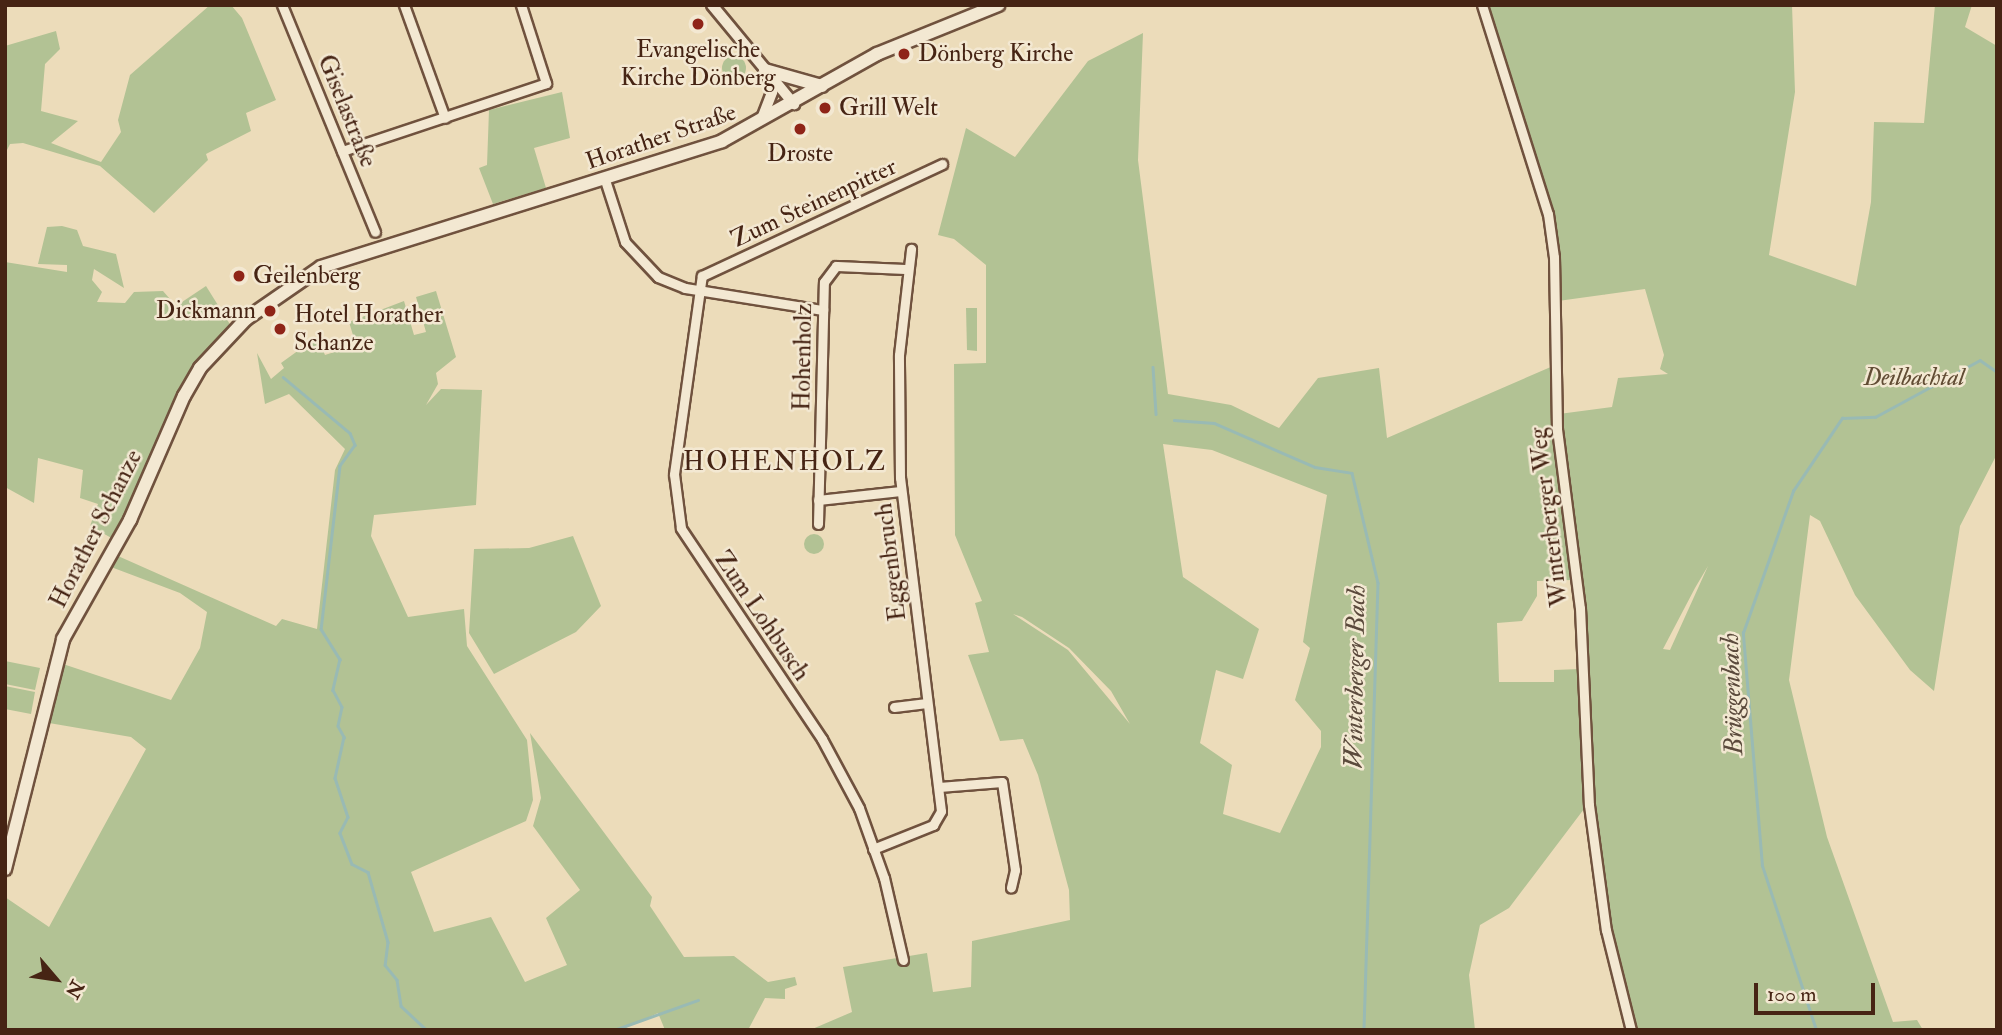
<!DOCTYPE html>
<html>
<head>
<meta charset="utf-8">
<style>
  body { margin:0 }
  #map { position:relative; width:2002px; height:1035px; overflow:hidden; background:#ecdcba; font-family:"IM FELL Double Pica",serif }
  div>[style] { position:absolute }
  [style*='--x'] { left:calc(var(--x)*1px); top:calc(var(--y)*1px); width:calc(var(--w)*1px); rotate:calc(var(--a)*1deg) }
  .green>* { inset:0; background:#b2c294 }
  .round { border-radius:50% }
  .stream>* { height:2.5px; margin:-1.25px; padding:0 1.25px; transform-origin:1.25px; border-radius:1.25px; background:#99bab4 }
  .roads { filter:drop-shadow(2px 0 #70523e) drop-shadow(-2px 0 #70523e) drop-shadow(0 2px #70523e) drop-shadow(0 -2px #70523e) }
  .minor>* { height:9px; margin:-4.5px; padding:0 4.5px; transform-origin:4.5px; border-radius:4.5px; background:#f3e8d2 }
  .tertiary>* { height:10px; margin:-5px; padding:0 5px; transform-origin:5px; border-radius:5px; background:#f3e8d2 }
  .secondary>* { height:12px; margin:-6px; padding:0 6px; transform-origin:6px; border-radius:6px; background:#f3e8d2 }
  .dots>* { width:19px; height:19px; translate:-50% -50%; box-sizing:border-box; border:4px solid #f3e8d2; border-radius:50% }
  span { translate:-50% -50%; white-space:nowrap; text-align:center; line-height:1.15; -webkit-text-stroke:5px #f3e8d2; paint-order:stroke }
  .poi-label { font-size:24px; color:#462414 }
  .left { translate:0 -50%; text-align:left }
  .right { translate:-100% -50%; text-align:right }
  .street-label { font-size:24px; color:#462414 }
  .park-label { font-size:24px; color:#614c34; font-style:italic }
  .neighbourhood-label { font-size:26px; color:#462414; letter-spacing:2px }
  .water-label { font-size:26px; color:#5b4a3c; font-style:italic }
  .frame { position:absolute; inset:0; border:7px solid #462414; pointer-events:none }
  .north { position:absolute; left:21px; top:944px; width:70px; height:70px; -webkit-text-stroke:5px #f3e8d2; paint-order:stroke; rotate:119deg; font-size:19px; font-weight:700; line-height:28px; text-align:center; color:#462414 }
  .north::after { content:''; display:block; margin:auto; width:24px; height:32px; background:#462414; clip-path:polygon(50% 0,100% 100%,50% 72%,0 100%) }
  .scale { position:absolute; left:1754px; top:983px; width:121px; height:32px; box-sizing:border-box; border:4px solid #462414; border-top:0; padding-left:9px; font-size:21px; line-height:24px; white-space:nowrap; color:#462414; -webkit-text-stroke:5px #f3e8d2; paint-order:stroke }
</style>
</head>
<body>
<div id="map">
  <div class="green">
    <i style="clip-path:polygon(210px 5px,231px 5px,242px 18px,276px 100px,246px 113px,251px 131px,206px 154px,208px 160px,154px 213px,100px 166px,23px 143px,10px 144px,5px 154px,5px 46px,56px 31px,60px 49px,45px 64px,41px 111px,78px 121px,51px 143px,101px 162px,121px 132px,118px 120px,130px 75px)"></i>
    <i style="clip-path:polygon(evenodd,1493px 5px,1792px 5px,1795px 92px,1769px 255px,1856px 286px,1871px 202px,1874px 122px,1924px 123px,1935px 5px,1972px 5px,1965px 27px,1997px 46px,1997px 454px,1960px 526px,1934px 691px,1910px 670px,1855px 595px,1820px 521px,1810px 515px,1789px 680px,1827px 837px,1893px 1022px,1917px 1020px,1923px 1030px,1633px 1030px,1609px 931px,1592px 800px,1586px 636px,1559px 414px,1612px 407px,1618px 378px,1668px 374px,1660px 369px,1664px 355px,1645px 289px,1558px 301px,1557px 247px,1487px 9px,1493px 5px,1708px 566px,1670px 650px,1663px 649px,1695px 588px,1708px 566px)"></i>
    <i style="clip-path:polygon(evenodd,1143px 33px,1138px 160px,1168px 394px,1231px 405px,1279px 428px,1318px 378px,1379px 368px,1387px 438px,1553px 366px,1557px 471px,1573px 580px,1537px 581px,1537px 596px,1522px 621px,1497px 623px,1499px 682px,1554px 682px,1554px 670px,1580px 669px,1587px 805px,1509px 908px,1480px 925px,1469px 975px,1475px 1030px,810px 1030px,852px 1012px,843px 967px,927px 953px,933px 992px,971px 987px,972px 941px,1070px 920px,1069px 890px,1038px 775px,1023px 739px,1000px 741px,968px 655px,989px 652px,975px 603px,982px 601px,955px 535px,954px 364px,986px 363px,986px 265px,954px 239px,938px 235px,966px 128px,1015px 157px,1088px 61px,1143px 33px,1163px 444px,1212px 450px,1327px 495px,1303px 642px,1310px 648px,1295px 700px,1321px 731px,1321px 747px,1280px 833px,1223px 814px,1232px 765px,1200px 743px,1216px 670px,1243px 679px,1259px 629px,1183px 577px,1163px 444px,1143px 33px,1013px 614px,1022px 617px,1069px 648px,1111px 691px,1130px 724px,1068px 650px,1013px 614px)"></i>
    <i class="round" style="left:722px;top:56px;width:24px;height:24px"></i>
    <i style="clip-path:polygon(562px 92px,570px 138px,534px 148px,546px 188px,493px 204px,479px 168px,487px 165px,489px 110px)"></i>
    <i style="clip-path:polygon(62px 226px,77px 230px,83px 246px,116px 254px,124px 288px,94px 269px,92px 280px,102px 292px,97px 302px,125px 303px,134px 292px,163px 291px,176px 306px,206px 286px,231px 326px,115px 540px,90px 526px,98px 504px,80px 498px,83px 470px,38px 458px,34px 503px,5px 487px,5px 262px,67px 272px,67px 265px,38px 264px,47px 227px)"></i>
    <i style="clip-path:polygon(436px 291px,456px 357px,436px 373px,438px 384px,426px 405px,441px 389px,482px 390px,476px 505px,374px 515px,371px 536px,408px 617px,464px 609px,467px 646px,527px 740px,533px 800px,526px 821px,411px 872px,434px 932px,491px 917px,525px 982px,567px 965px,546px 918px,580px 890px,533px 826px,541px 798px,530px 733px,652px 897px,650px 906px,684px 957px,734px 956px,768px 982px,795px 977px,797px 985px,785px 989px,785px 999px,765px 998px,748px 1030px,665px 1030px,658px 1013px,621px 1030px,5px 1030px,5px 897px,49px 927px,146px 749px,131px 737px,49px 723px,63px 664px,171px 700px,200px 648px,207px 612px,180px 593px,111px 567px,118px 556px,276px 626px,282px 619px,317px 629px,335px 470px,345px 449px,289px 394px,265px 404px,257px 353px,271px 379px,284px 368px,281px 363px,317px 337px,325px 355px,356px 345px,349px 322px,404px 301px,414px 335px,426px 332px,416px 297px)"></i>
    <i style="clip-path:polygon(966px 308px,977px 308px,977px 351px,967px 350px)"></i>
    <i class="round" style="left:804px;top:534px;width:20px;height:20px"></i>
    <i style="clip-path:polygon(573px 536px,601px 606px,576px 632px,494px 674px,469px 633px,474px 549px,529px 548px)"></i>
    <i style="clip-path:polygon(5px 661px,40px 668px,35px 690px,5px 684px)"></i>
    <i style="clip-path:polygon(5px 686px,35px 692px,31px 714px,5px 709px)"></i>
  </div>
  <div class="stream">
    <i style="--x:1153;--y:367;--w:47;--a:86.3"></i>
    <i style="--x:283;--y:377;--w:87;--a:39.9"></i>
    <i style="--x:350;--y:433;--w:13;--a:67"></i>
    <i style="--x:355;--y:445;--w:26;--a:126"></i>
    <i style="--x:340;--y:466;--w:164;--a:96.6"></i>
    <i style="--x:321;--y:629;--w:36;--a:58"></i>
    <i style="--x:340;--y:659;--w:32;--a:103"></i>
    <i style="--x:333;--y:690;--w:19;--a:62"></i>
    <i style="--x:342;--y:707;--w:19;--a:102"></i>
    <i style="--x:338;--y:726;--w:13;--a:61"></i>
    <i style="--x:344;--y:737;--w:42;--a:102.4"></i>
    <i style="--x:335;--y:778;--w:41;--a:71.6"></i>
    <i style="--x:348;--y:817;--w:18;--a:117"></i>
    <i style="--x:340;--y:833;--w:33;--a:69"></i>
    <i style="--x:352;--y:864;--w:18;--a:27"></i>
    <i style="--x:368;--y:872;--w:73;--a:74.1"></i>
    <i style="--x:388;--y:942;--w:23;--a:97"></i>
    <i style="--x:385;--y:965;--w:19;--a:51"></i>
    <i style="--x:397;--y:980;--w:26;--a:81"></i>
    <i style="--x:401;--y:1006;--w:35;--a:43"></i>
    <i style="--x:1174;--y:420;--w:40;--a:4.3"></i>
    <i style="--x:1214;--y:423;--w:110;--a:23.5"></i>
    <i style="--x:1315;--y:467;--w:37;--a:9"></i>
    <i style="--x:1352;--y:473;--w:113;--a:76.7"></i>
    <i style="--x:1378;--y:583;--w:447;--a:91.8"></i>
    <i style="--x:614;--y:1030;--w:89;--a:-19.7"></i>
    <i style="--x:1816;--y:1030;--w:173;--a:-108.2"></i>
    <i style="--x:1762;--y:866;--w:234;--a:-94.7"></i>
    <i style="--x:1743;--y:633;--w:151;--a:-70.6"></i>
    <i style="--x:1793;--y:491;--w:88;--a:-56.1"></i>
    <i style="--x:1842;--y:418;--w:33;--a:-2"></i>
    <i style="--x:1875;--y:417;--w:119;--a:-28.5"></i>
    <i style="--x:1980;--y:360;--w:21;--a:35"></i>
  </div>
  <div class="roads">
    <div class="minor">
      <i style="--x:282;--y:5;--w:245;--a:67.7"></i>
      <i style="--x:404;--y:5;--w:120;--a:70.1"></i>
      <i style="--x:1482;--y:5;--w:219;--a:72.5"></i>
      <i style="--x:1548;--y:214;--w:43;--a:82.1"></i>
      <i style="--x:1554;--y:257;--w:172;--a:89"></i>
      <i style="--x:1557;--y:429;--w:180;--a:82.7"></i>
      <i style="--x:1580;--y:608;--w:197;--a:87.4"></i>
      <i style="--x:1589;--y:805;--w:126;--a:82.3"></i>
      <i style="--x:1606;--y:930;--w:103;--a:76"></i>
      <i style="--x:342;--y:151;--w:215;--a:-18.4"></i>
      <i style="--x:546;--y:83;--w:82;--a:-107.8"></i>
      <i style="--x:605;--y:180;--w:65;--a:72.1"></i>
      <i style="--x:625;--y:242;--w:48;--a:46.7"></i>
      <i style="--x:658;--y:277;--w:29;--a:22"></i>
      <i style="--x:685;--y:288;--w:140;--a:9.1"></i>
      <i style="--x:818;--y:500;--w:83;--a:-6.2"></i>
      <i style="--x:818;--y:524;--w:242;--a:-88.6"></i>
      <i style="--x:824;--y:282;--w:20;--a:-53"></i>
      <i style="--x:836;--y:266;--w:70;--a:2.5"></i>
      <i style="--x:894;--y:707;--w:33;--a:-7"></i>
      <i style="--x:939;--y:787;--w:63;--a:-4.5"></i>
      <i style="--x:1002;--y:782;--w:89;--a:81.6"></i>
      <i style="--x:1015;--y:870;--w:18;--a:103"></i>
      <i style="--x:873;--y:849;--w:65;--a:-21.8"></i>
      <i style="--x:933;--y:825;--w:16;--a:-60"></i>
      <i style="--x:941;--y:811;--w:336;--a:-97"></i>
      <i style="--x:900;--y:478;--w:123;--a:-90.5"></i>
      <i style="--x:899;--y:355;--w:107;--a:-83.5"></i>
      <i style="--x:903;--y:960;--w:84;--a:-103"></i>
      <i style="--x:884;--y:878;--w:74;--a:-109.7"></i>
      <i style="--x:859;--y:808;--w:78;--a:-118.2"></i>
      <i style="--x:822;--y:739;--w:254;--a:-123.8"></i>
      <i style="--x:681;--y:528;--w:54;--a:-97.4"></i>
      <i style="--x:674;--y:474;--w:200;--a:-82"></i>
      <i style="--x:702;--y:276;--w:265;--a:-25"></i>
    </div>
    <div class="tertiary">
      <i style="--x:712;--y:5;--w:129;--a:50.4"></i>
      <i style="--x:763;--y:116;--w:26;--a:-69"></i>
      <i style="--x:772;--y:92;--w:17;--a:-107"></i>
    </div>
    <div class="secondary">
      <i style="--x:765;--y:70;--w:59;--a:15.7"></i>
      <i style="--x:5;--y:869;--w:237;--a:-75.8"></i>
      <i style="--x:63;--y:639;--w:137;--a:-60.6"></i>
      <i style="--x:130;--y:520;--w:135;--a:-66.5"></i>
      <i style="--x:184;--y:396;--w:32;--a:-60"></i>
      <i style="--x:200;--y:368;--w:67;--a:-46.8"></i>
      <i style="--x:246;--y:319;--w:91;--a:-34.7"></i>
      <i style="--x:321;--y:267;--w:420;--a:-17.4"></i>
      <i style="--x:722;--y:141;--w:178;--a:-29.3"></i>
      <i style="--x:877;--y:54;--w:131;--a:-22"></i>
    </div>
  </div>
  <div class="dots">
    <i style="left:698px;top:24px;background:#8f2418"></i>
    <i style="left:904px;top:54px;background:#8f2418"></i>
    <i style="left:825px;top:108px;background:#8f2418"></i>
    <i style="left:800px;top:129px;background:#8f2418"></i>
    <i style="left:239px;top:276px;background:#8f2418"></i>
    <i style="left:270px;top:311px;background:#8f2418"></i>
    <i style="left:280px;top:329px;background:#8f2418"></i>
  </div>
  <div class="poi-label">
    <span style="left:698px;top:64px">Evangelische<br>Kirche Dönberg</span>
    <span class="left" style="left:918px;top:54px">Dönberg Kirche</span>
    <span class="left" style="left:839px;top:108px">Grill Welt</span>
    <span style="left:800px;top:154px">Droste</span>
    <span class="left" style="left:253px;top:276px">Geilenberg</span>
    <span class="right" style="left:256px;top:311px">Dickmann</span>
    <span class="left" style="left:294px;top:329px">Hotel Horather<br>Schanze</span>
  </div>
  <div class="street-label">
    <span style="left:347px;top:111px;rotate:68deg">Giselastraße</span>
    <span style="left:661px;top:137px;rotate:-19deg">Horather Straße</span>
    <span style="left:814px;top:203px;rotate:-25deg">Zum Steinenpitter</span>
    <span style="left:803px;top:357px;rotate:-89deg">Hohenholz</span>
    <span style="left:1549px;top:517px;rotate:-97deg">Winterberger Weg</span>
    <span style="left:96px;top:529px;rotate:-63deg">Horather Schanze</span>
    <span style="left:891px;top:562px;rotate:-97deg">Eggenbruch</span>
    <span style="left:762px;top:616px;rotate:56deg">Zum Lohbusch</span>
  </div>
  <div class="park-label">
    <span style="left:1914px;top:378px">Deilbachtal</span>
  </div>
  <div class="neighbourhood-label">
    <span style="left:785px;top:463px">HOHENHOLZ</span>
  </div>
  <div class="water-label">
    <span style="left:1356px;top:677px;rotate:-89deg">Winterberger Bach</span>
    <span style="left:1733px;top:694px;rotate:-92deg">Brüggenbach</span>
  </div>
  <div class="frame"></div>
  <div class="north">N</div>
  <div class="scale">100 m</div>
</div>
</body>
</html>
